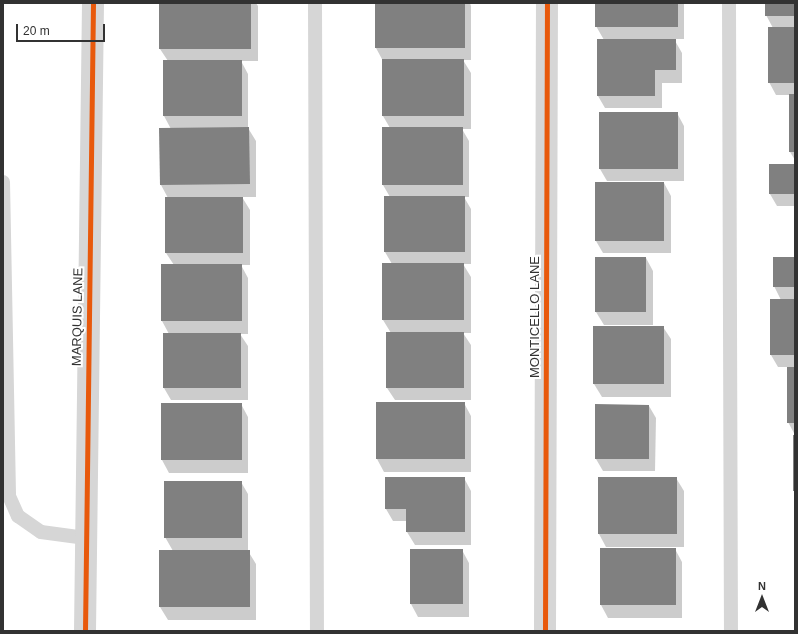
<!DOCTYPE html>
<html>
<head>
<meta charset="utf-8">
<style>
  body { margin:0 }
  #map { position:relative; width:798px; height:634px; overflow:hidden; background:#fff; font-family:Helvetica,sans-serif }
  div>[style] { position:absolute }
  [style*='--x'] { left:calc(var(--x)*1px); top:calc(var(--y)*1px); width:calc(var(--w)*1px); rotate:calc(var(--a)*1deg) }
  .shadow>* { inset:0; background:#0003 }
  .building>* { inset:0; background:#808080 }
  .service>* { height:14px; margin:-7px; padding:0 7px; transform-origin:7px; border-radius:7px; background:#d6d6d6 }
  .minor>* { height:22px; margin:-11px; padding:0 11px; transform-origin:11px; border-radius:11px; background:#d6d6d6 }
  .cycleway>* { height:5px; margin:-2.5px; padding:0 2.5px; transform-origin:2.5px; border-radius:2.5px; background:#e8590c }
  span { translate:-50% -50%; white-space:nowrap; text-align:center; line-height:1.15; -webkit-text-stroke:4px #fff; paint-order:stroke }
  .street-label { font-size:13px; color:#323232 }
  .frame { position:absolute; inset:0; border:4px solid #323232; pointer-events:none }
  .north { position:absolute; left:742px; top:578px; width:40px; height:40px; -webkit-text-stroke:3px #fff; paint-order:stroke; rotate:0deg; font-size:11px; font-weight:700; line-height:16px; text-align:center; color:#323232 }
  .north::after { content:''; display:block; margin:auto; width:14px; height:18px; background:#323232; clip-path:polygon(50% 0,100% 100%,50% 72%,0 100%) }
  .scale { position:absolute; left:16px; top:24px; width:89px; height:18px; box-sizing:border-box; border:2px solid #323232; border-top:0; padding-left:5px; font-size:12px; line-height:14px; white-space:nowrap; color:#323232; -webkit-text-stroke:3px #fff; paint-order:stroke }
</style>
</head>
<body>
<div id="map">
  <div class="shadow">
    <i style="clip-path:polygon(160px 3px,256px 3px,258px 6px,258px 61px,241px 61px,248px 74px,248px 128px,256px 141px,256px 197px,242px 197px,250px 210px,250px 265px,241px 265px,248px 278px,248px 334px,240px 334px,248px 346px,248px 400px,171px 400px,164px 388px,169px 334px,162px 321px,162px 265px,174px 265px,166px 253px,168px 198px,161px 185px,160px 129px,171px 129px,164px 116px,164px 61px,168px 61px,160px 49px)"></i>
    <i style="clip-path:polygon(376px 3px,470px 3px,471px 6px,471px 60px,463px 60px,471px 73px,471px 129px,462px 129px,469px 141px,469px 197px,464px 197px,471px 209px,471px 264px,463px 264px,471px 277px,471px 333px,463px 333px,471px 345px,471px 400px,395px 400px,387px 388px,391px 333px,383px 320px,383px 264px,392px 264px,385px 252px,390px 197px,383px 185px,390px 128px,383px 116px,383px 61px,376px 48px)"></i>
    <i style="clip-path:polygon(596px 3px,684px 3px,684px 39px,674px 39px,682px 53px,682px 83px,662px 83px,662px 108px,605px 108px,598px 96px,604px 40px,596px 26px)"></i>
    <i style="clip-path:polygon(766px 3px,795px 3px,795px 160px,790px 152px,790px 95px,776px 95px,769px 82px,773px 28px,766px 15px)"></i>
    <i style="clip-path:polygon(677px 113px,684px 126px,684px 181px,607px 181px,600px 169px)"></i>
    <i style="clip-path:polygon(795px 165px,795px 206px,777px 206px,770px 194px)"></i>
    <i style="clip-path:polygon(664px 183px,671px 196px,671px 253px,603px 253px,596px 241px)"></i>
    <i style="clip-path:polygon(795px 233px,795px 435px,788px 422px,788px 367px,778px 367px,771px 355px,781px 300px,774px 286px,774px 258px,795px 258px)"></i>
    <i style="clip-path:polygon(596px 258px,646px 258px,653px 271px,653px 325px,604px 325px,596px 312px)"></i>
    <i style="clip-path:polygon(594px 327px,663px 327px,671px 339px,671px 397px,602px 397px,594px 384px)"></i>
    <i style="clip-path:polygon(377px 403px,464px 403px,471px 416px,471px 472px,384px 472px,377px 459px)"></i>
    <i style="clip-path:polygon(162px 404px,241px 404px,248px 417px,248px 473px,169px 473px,162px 460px)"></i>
    <i style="clip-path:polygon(649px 406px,656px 418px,655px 471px,603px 471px,596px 459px)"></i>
    <i style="clip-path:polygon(464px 478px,471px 491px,471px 545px,415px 545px,407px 532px,407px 521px,393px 521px,386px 509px)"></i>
    <i style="clip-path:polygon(676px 478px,684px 491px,684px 547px,606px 547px,599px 534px)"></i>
    <i style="clip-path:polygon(241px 482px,248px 494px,248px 551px,256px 564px,256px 620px,168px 620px,160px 607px,173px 551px,165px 537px)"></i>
    <i style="clip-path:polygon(675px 549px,682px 562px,682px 618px,608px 618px,601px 605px)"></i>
    <i style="clip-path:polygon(462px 550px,469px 563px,469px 617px,418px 617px,411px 604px)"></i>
  </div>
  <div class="building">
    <i style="clip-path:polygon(159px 3px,251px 3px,251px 49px,159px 49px)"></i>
    <i style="clip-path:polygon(375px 3px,465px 3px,465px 48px,375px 48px)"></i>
    <i style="clip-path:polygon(595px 3px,678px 3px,678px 27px,595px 27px)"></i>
    <i style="clip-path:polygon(765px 3px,795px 3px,795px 16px,765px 16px)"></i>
    <i style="clip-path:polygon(768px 27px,795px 27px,795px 83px,768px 83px)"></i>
    <i style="clip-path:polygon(597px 39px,676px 39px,676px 70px,655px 70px,655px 96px,597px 96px)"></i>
    <i style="clip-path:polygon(382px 59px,464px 59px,464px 116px,382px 116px)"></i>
    <i style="clip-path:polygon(163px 60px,242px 60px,242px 116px,163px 116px)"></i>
    <i style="clip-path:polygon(789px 94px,795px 94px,795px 152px,789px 152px)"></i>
    <i style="clip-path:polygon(599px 112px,678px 112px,678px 169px,599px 169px)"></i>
    <i style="clip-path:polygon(249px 127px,250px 184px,160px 185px,159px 128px)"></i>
    <i style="clip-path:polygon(382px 127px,463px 127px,463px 185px,382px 185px)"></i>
    <i style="clip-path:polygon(769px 164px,795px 164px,795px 194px,769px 194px)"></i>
    <i style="clip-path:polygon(595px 182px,664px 182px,664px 241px,595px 241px)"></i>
    <i style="clip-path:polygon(384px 196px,465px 196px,465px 252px,384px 252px)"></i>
    <i style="clip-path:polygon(165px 197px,243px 197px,243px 253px,165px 253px)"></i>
    <i style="clip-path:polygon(794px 232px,795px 287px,773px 287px,773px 257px,794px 257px)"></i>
    <i style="clip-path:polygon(595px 257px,646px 257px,646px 312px,595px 312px)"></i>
    <i style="clip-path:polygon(382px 263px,464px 263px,464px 320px,382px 320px)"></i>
    <i style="clip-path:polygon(161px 264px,242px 264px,242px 321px,161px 321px)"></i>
    <i style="clip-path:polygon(770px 299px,795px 299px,795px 355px,770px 355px)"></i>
    <i style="clip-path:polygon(593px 326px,664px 326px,664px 384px,593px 384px)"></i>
    <i style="clip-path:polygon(386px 332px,464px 332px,464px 388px,386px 388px)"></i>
    <i style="clip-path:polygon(163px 333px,241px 333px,241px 388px,163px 388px)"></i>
    <i style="clip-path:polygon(787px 367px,795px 367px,795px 423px,787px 423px)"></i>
    <i style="clip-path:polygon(376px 402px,465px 402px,465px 459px,376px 459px)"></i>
    <i style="clip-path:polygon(161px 403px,242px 403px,242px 460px,161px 460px)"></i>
    <i style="clip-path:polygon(595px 404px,649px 405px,649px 459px,595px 459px)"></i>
    <i style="clip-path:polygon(793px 435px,795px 435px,795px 491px,793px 491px)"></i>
    <i style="clip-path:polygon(385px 477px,465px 477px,465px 532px,406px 532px,406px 509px,385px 509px)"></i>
    <i style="clip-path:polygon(598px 477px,677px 477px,677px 534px,598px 534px)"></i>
    <i style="clip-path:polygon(164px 481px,242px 481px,242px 538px,164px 538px)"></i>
    <i style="clip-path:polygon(600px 548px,676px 548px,676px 605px,600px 605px)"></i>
    <i style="clip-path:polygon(410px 549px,463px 549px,463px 604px,410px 604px)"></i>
    <i style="clip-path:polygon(159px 550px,250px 550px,250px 607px,159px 607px)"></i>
  </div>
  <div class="service">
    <i style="--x:315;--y:3;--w:628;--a:89.82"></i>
    <i style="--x:729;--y:3;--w:628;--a:89.82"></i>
    <i style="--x:3;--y:182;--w:314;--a:88.9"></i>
    <i style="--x:9;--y:496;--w:22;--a:66"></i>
    <i style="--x:18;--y:516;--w:28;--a:35"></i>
    <i style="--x:41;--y:532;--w:45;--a:7.6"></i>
  </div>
  <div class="minor">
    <i style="--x:85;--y:631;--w:628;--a:-89.27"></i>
    <i style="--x:545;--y:631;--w:628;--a:-89.82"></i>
  </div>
  <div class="cycleway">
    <i style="--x:85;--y:631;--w:628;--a:-89.27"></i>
    <i style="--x:545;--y:631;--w:628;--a:-89.82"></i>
  </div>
  <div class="street-label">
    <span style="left:78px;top:317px;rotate:-89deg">MARQUIS LANE</span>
    <span style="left:535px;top:317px;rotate:-90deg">MONTICELLO LANE</span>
  </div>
  <div class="frame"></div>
  <div class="north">N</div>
  <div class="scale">20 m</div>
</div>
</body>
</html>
